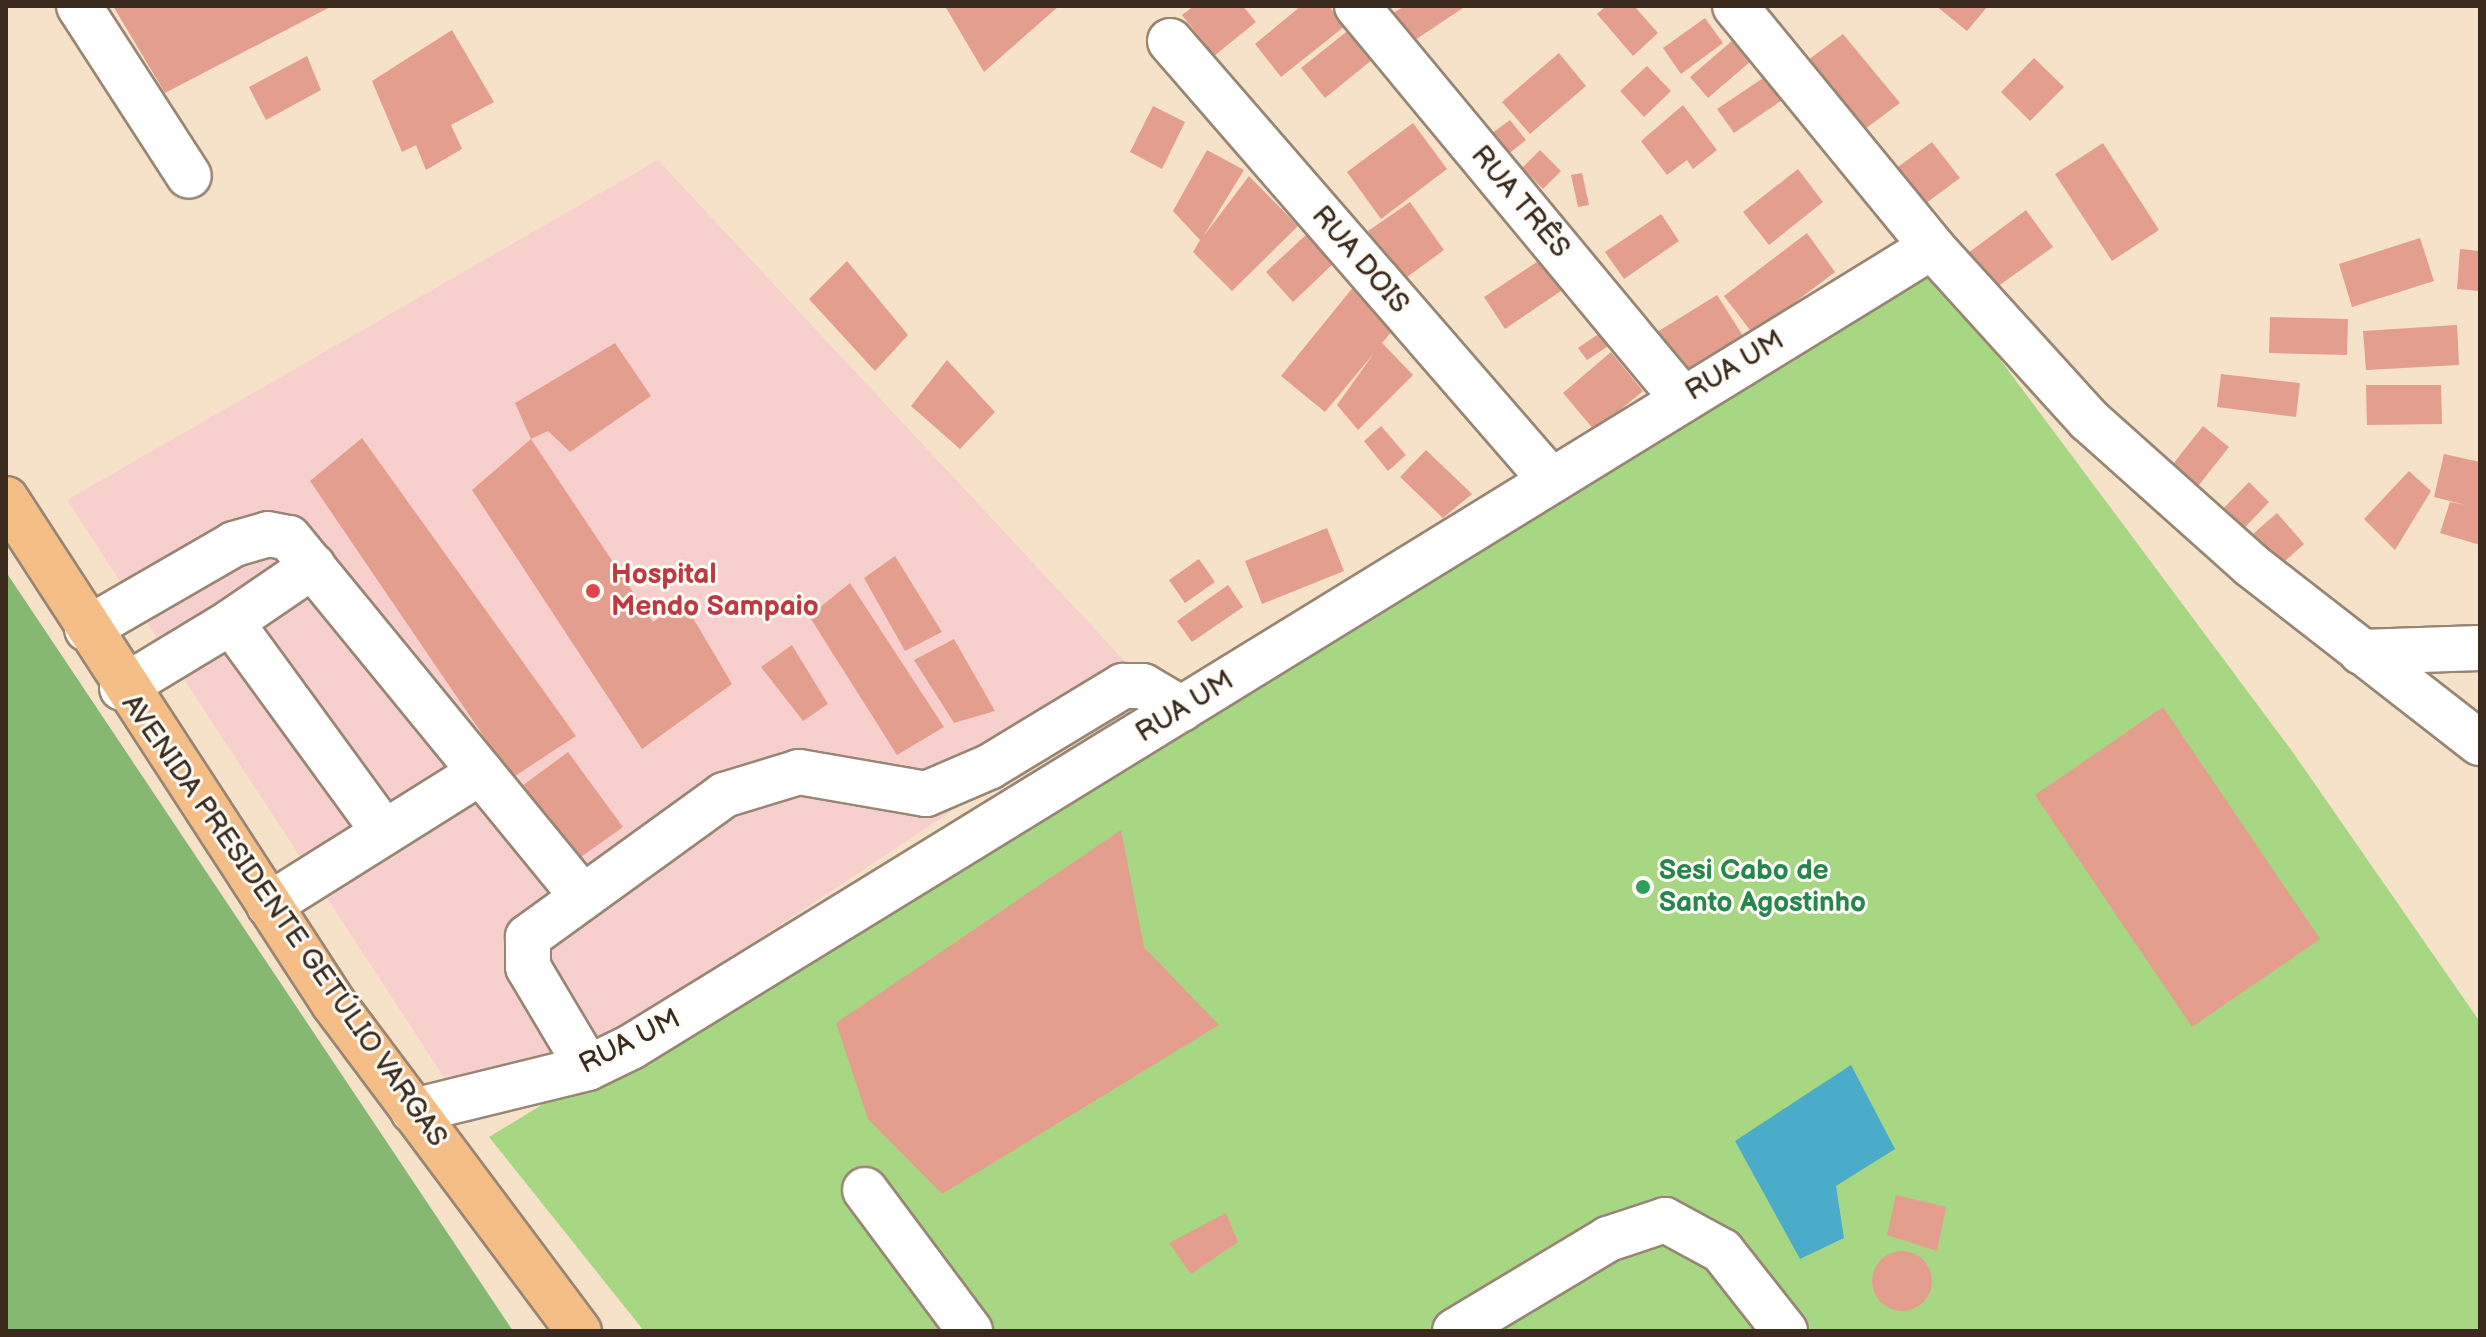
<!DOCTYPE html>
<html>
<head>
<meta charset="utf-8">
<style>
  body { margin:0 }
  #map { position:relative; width:2486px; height:1337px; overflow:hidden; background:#f5e2c9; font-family:"Balsamiq Sans",sans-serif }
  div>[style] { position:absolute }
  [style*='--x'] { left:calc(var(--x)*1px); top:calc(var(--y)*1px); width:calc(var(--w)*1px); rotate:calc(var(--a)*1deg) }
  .built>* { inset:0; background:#f7d0ce }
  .green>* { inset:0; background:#a8d784 }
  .forest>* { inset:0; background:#86b872 }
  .water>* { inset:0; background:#4bacca }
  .building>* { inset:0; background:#e49e8e }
  .round { border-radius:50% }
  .roads { filter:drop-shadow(2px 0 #988674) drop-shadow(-2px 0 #988674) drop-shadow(0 2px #988674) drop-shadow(0 -2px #988674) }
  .minor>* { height:44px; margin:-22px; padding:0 22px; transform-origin:22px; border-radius:22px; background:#fff }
  .major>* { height:44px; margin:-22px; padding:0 22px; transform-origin:22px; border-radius:22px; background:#f6be87 }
  .dots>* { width:22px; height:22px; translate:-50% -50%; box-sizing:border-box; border:4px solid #fdfcf7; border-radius:50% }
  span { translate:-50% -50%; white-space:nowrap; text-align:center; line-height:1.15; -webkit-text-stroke:6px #fdfcf7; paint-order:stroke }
  .street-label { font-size:28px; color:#3b2a1e }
  .health-label { font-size:28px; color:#be3a42; font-weight:700 }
  .left { translate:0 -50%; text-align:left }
  .leisure-label { font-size:28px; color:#27864d; font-weight:700 }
  .frame { position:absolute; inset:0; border:8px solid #3b2a1e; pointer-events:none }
</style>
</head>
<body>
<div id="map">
  <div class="built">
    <i style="clip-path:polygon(658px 160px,1145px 683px,599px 1045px,451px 1088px,67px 500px)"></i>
  </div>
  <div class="green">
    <i style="clip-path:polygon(1926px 260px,2292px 751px,2480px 1022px,2480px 1331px,644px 1331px,489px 1137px)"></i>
  </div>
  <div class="forest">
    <i style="clip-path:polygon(6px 572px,513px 1331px,6px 1331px)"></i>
  </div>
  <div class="water">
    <i style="clip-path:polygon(1851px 1065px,1895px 1149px,1836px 1186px,1844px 1238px,1800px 1259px,1735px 1141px)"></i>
  </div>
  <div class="building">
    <i style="clip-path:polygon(113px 6px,332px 6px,165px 93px)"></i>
    <i style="clip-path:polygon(945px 6px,1059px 6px,984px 72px)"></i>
    <i style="clip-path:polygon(1194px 6px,1243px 6px,1256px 22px,1214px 56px,1182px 15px)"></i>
    <i style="clip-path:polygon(1301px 6px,1329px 6px,1345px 26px,1281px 77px,1255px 44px)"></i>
    <i style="clip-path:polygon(1405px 6px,1466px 6px,1412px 42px,1393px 13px)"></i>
    <i style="clip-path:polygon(1606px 6px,1634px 6px,1658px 33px,1633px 56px,1597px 14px)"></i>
    <i style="clip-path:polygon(1936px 6px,1988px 6px,1967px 31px)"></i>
    <i style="clip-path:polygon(1705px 18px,1723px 43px,1681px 74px,1663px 48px)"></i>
    <i style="clip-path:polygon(1355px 25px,1378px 55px,1325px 98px,1301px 68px)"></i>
    <i style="clip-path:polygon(452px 30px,494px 102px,451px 125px,462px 149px,426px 170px,416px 145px,402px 152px,372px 81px)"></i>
    <i style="clip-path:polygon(1740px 34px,1758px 55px,1708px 98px,1690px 77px)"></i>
    <i style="clip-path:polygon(1843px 34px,1900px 103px,1861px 132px,1808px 60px)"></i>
    <i style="clip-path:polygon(1559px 53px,1586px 86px,1530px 134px,1502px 102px)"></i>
    <i style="clip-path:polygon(307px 56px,321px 90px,266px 120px,249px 87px)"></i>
    <i style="clip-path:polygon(2034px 58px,2064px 87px,2030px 121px,2001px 92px)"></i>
    <i style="clip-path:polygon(1647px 66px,1671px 91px,1644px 117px,1620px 91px)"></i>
    <i style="clip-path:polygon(1775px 70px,1791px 94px,1734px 133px,1717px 109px)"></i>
    <i style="clip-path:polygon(1683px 105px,1717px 150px,1693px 169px,1687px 160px,1667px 175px,1641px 141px)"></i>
    <i style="clip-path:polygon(1153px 106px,1185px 122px,1162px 169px,1130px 152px)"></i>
    <i style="clip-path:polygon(1510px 120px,1526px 140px,1507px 155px,1491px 134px)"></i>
    <i style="clip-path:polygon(1413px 123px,1447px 169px,1381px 219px,1347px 172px)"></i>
    <i style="clip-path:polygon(1932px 142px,1960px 178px,1918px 209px,1891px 172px)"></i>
    <i style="clip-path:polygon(2103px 143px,2159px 230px,2112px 261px,2055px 174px)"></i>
    <i style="clip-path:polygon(1207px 150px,1244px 170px,1203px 237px,1249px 176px,1298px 226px,1232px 291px,1193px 252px,1200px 240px,1173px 211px)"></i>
    <i style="clip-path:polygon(1540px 150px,1561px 171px,1543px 189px,1522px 168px)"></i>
    <i style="clip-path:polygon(1798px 169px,1823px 202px,1769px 245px,1743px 212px)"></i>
    <i style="clip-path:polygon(1582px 173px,1589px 205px,1578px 207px,1571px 175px)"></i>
    <i style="clip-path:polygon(1410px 202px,1444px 250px,1403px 280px,1368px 231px)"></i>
    <i style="clip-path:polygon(2026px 210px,2053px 247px,1990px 292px,1964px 256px)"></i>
    <i style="clip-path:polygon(1661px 214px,1679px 241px,1624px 279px,1605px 252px)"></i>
    <i style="clip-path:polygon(1309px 232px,1336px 261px,1293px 302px,1266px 272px)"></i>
    <i style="clip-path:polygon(1807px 233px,1835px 272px,1753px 334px,1724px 296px)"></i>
    <i style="clip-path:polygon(2420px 238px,2434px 281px,2352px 307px,2339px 264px)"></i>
    <i style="clip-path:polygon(2460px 249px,2480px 251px,2480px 291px,2457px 289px)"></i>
    <i style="clip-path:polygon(1540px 260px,1561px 291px,1505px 329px,1484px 297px)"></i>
    <i style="clip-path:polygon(847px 261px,908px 335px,875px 371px,809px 299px)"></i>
    <i style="clip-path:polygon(1359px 280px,1404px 317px,1382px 343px,1413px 375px,1358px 430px,1337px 405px,1374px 353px,1325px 412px,1281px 376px)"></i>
    <i style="clip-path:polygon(1717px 295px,1745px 339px,1686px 377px,1657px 332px)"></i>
    <i style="clip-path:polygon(2270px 317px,2348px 319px,2347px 355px,2269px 353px)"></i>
    <i style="clip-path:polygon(2457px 325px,2459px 365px,2366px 370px,2363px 331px)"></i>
    <i style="clip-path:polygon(1607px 328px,1616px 341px,1587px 360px,1578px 348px)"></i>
    <i style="clip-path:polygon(615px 343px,651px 396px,570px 452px,548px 431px,531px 439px,515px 403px)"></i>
    <i style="clip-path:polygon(1611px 352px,1643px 391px,1595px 431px,1563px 393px)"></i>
    <i style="clip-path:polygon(947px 360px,995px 412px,960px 449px,911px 406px)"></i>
    <i style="clip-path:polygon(2221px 374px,2300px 383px,2296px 417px,2217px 407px)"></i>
    <i style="clip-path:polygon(2366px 385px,2441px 385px,2442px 424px,2367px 425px)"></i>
    <i style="clip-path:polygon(1381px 426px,1406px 455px,1388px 471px,1364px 441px)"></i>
    <i style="clip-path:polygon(2203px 426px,2229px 447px,2195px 490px,2169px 469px)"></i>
    <i style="clip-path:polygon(362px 438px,576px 736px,512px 778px,310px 481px)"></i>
    <i style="clip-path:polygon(531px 439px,653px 622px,683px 601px,732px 684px,642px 749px,472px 490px)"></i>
    <i style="clip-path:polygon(1426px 450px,1472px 494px,1443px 518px,1400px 477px)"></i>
    <i style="clip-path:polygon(2444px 454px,2480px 462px,2480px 545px,2440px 533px,2450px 502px,2466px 505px,2434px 497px)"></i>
    <i style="clip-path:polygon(2409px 471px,2431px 491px,2395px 550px,2364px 519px)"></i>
    <i style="clip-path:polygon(2249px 482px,2269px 502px,2235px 538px,2214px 518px)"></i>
    <i style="clip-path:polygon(2277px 513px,2304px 544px,2274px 571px,2247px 539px)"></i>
    <i style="clip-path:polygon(1327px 528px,1344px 571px,1262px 604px,1245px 561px)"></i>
    <i style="clip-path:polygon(895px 556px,942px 632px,905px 651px,864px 578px)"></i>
    <i style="clip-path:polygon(1199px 559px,1215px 582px,1185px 603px,1169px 580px)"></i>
    <i style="clip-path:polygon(850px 583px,944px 727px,897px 755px,809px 616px)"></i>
    <i style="clip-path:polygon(1228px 585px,1243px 607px,1192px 642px,1177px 621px)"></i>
    <i style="clip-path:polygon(954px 639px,995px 711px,954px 723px,914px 660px)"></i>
    <i style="clip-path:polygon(792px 645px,828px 704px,803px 721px,761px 667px)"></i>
    <i style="clip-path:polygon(2163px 707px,2320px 939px,2192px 1027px,2035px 795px)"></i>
    <i style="clip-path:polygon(568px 752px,623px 827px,571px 864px,522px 786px)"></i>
    <i style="clip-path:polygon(1121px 830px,1144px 947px,1219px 1025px,942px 1194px,868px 1119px,836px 1023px)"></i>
    <i style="clip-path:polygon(1896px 1195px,1946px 1207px,1937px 1251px,1887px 1235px)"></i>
    <i style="clip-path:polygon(1226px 1213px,1238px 1242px,1191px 1274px,1169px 1243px)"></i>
    <i class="round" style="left:1872px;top:1251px;width:60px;height:60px"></i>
  </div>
  <div class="roads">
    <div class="minor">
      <i style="--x:79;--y:6;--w:202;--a:57.1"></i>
      <i style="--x:1357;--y:6;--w:509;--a:50.34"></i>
      <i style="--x:1735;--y:6;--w:311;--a:50.7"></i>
      <i style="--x:1932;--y:247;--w:234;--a:47.8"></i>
      <i style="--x:2089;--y:420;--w:217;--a:41.8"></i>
      <i style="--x:2251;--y:565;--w:290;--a:37.9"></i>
      <i style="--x:1170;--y:41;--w:580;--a:49.06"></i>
      <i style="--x:313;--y:566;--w:99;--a:145.7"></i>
      <i style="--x:231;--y:622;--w:260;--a:53.9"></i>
      <i style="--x:87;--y:629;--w:170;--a:-30"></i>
      <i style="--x:234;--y:544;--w:35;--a:-16"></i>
      <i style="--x:268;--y:534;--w:21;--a:11"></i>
      <i style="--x:289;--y:538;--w:460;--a:50.7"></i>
      <i style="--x:2361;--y:652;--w:119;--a:-1.9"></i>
      <i style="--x:122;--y:688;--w:127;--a:-31.2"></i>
      <i style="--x:269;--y:905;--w:250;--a:-32.1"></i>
      <i style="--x:588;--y:1068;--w:117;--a:-120.7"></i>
      <i style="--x:528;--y:967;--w:30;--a:-90"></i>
      <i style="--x:528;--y:937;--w:242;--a:-35.9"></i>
      <i style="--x:724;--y:795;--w:78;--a:-17"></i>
      <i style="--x:799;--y:772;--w:129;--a:9.8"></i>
      <i style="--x:926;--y:794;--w:69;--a:-23.2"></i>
      <i style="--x:989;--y:767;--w:157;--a:-31.2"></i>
      <i style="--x:1123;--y:686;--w:20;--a:0"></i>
      <i style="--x:1143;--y:686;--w:45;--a:30.5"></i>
      <i style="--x:413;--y:1111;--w:180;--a:-13.8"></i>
      <i style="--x:588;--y:1068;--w:48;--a:-26"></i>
      <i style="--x:631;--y:1047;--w:1527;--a:-31.59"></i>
      <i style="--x:865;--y:1190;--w:176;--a:53.3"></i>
      <i style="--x:1455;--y:1331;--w:179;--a:-31"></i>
      <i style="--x:1608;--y:1239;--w:60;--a:-18.4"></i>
      <i style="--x:1665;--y:1220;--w:65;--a:28.5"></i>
      <i style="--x:1722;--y:1251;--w:102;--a:51.8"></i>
    </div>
    <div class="major">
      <i style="--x:6;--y:499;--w:602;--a:57"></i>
      <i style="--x:334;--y:1004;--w:409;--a:53.2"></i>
    </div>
  </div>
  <div class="dots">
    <i style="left:593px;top:591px;background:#e0444e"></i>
    <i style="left:1643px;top:887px;background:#2e9e5b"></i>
  </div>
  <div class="street-label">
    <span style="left:1520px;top:202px;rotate:50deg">RUA TRÊS</span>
    <span style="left:1360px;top:260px;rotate:49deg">RUA DOIS</span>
    <span style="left:1735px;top:366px;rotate:-31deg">RUA UM</span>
    <span style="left:1185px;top:707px;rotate:-32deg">RUA UM</span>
    <span style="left:284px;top:921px;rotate:55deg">AVENIDA PRESIDENTE GETÚLIO VARGAS</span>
    <span style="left:630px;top:1042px;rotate:-27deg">RUA UM</span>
  </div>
  <div class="health-label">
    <span class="left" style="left:611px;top:591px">Hospital<br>Mendo Sampaio</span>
  </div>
  <div class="leisure-label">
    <span class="left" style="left:1659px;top:887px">Sesi Cabo de<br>Santo Agostinho</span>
  </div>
  <div class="frame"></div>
</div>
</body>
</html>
